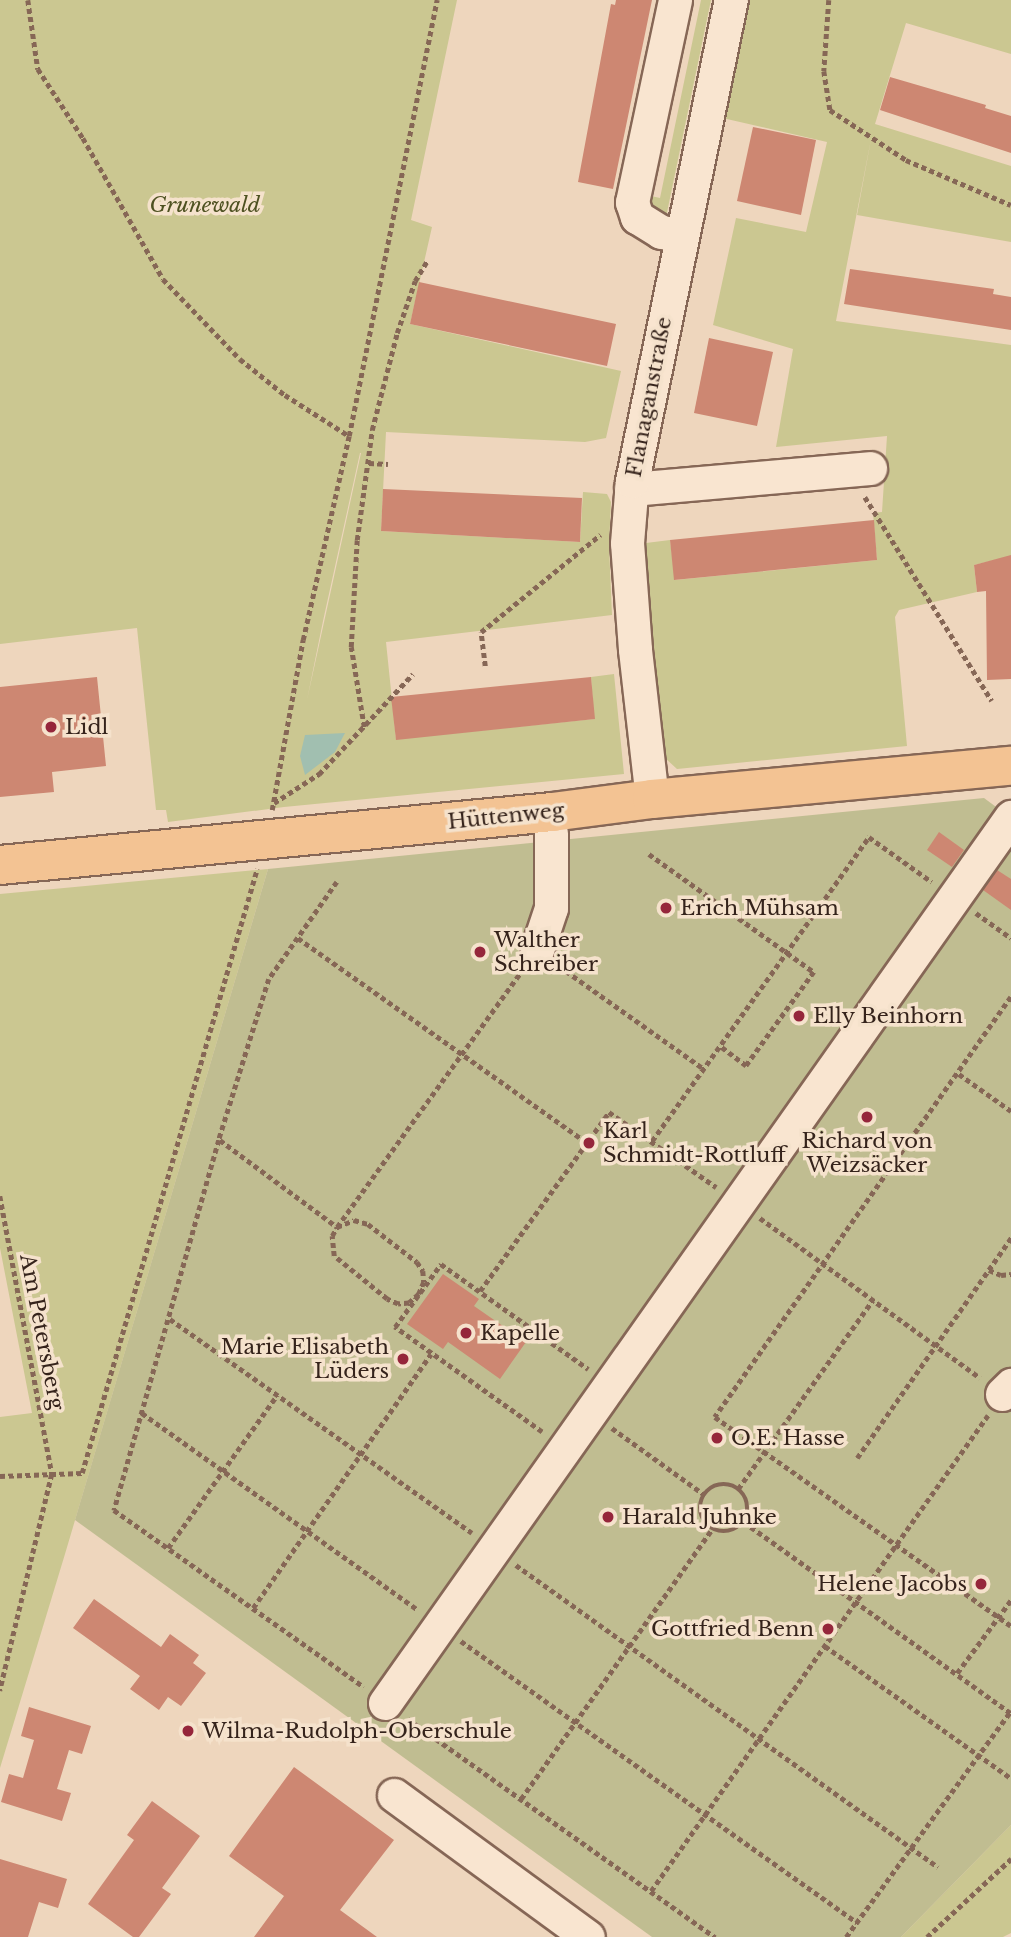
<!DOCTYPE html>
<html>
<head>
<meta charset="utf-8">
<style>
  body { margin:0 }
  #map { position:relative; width:1011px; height:1937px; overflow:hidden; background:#eed6bd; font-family:"Libre Baskerville",serif }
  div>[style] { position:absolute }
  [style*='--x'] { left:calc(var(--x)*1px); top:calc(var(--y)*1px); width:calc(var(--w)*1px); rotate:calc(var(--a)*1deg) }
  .green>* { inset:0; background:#cbc791 }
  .cemetery>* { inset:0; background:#c0bd91 }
  .water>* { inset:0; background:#a1bfb0 }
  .building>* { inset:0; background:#cd8772 }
  .path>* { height:4.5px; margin-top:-2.25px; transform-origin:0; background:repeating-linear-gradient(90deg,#866756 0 5px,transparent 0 8.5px) }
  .path>.ring { margin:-2.25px; padding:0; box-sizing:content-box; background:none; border:4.5px solid #866756; border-radius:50% }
  .roads { filter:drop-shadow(2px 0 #866756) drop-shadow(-2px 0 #866756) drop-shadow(0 2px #866756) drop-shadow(0 -2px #866756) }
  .minor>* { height:33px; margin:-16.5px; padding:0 16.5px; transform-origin:16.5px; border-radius:16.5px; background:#f9e5d0 }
  .major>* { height:38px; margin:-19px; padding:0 19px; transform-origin:19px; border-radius:19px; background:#f3c393 }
  .dots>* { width:19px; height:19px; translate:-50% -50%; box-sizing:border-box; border:4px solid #f5e2cc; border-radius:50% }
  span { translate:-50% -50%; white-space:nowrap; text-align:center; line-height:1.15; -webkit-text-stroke:7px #f5e2cc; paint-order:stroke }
  .park-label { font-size:21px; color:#4e5121; font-style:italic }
  .street-label { font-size:21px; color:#35231b }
  .poi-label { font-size:21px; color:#35231b }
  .left { translate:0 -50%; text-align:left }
  .right { translate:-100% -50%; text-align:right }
</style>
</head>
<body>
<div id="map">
  <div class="green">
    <i style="clip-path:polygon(evenodd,0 0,457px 0,411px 220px,432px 227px,410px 324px,621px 371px,606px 438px,585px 442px,386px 432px,381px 531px,580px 542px,583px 492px,607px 494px,611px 502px,609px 546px,612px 615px,386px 642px,396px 739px,594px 719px,591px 677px,614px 674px,624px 774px,284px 807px,168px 822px,166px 810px,156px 810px,137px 628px,0 644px,0 0,360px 453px,361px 453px,307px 700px,323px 621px,360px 453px)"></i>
    <i style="clip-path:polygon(701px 0,711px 0,664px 227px,649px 206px,651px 196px,660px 198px)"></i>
    <i style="clip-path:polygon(742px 0,1011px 0,1011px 54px,906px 23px,875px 124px,1011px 166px,1011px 242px,857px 215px,872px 134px,836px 321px,1011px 345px,1011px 556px,974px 565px,977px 592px,899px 610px,895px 617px,907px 746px,677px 769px,664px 757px,647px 575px,638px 544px,670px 540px,675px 580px,877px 560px,873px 513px,882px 512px,887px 436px,776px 447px,793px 349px,713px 325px,736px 218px,806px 232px,827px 142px,718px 117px)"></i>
    <i style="clip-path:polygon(268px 869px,65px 1554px,0 1768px,0 1417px,32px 1413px,0 1248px,0 894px)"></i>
    <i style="clip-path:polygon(1011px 1825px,1011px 1933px,1003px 1937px,901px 1937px)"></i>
  </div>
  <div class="cemetery">
    <i style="clip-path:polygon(984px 798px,1011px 818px,1011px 1825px,901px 1937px,652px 1937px,75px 1520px,268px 869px)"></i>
  </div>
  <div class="water">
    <i style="clip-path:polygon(345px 733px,335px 752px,305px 775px,300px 756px,305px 735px)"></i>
  </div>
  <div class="building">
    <i style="clip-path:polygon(616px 0,652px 0,613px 189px,578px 182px,611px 4px,615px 5px)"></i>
    <i style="clip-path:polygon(890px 77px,986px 105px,985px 108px,1011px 116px,1011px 153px,880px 110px)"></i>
    <i style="clip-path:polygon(753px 127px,816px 140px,801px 215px,737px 201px)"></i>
    <i style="clip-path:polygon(850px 269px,994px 289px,993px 294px,1011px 297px,1011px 330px,844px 304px)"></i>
    <i style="clip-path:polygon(419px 282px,616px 324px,607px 366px,410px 324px)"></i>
    <i style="clip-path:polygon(709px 338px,773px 352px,757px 426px,694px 413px)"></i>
    <i style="clip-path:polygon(383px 489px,582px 498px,580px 542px,381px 531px)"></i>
    <i style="clip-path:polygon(874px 520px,877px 560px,674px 580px,670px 540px)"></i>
    <i style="clip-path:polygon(1011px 555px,1011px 679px,987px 680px,986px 591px,977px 592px,974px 565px)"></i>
    <i style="clip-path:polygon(97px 677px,106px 766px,52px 772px,54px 792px,0 797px,0 687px)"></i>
    <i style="clip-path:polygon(591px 677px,595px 719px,396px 740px,391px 697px)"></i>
    <i style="clip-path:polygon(939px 832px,964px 850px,952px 867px,927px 850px)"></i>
    <i style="clip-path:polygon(997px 870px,1011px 879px,1011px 910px,983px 890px)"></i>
    <i style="clip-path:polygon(443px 1274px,479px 1299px,474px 1306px,526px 1342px,500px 1379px,448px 1342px,443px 1349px,407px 1324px)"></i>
    <i style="clip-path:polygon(94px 1599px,161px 1647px,170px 1634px,199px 1655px,193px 1663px,206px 1673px,181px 1706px,168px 1697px,159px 1710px,130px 1689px,140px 1676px,73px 1628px)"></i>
    <i style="clip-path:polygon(29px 1707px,91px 1726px,82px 1754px,69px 1750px,57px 1789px,71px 1793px,62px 1821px,1px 1802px,9px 1774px,23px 1778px,34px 1740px,21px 1736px)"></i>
    <i style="clip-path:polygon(294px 1767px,394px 1840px,340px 1910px,377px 1937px,254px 1937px,284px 1896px,229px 1856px)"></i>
    <i style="clip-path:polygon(152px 1801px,200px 1836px,162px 1888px,171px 1894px,139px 1937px,133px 1937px,88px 1904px,134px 1840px,127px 1835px)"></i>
    <i style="clip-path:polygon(0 1859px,67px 1879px,58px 1908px,39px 1902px,28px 1937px,0 1937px)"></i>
  </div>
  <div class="path">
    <i style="--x:28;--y:0;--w:70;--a:81.8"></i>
    <i style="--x:38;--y:69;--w:82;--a:56.9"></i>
    <i style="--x:83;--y:138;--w:162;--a:60.4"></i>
    <i style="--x:163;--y:279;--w:111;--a:46.1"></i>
    <i style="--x:240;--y:359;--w:58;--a:38.7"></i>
    <i style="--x:285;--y:395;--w:76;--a:32.6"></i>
    <i style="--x:829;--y:0;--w:71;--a:94"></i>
    <i style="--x:824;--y:71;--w:39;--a:81"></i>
    <i style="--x:830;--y:110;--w:91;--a:33.3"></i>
    <i style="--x:906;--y:160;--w:114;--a:23.2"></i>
    <i style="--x:369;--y:463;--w:19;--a:3"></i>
    <i style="--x:865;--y:497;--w:240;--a:58.1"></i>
    <i style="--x:485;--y:666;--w:34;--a:-97"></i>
    <i style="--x:481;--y:632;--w:154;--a:-39.2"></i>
    <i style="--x:364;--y:727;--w:81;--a:-99.2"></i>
    <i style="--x:351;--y:647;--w:107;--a:-86.8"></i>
    <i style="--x:357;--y:540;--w:111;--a:-82.2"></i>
    <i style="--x:372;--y:430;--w:100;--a:-75.5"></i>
    <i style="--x:397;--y:333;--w:55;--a:-70.9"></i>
    <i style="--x:415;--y:281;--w:23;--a:-59"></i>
    <i style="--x:274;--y:803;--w:54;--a:-32.8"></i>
    <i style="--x:319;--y:774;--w:137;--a:-46.8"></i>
    <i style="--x:272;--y:810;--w:173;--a:-79.7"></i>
    <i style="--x:303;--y:640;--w:209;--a:-77.3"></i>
    <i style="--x:349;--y:436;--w:445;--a:-78.6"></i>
    <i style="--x:649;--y:854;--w:203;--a:35.6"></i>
    <i style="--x:814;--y:972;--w:116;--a:125.9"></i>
    <i style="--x:746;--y:1066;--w:34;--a:-143"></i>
    <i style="--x:337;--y:882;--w:118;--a:125"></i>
    <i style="--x:269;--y:979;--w:169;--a:107.3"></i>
    <i style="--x:219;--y:1140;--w:385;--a:105.8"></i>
    <i style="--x:114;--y:1510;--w:306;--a:35.3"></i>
    <i style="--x:976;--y:913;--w:43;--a:35.5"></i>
    <i style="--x:298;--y:938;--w:353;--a:35.3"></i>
    <i style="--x:559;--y:966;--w:178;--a:35.4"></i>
    <i style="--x:1011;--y:997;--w:514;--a:125.17"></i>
    <i style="--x:715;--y:1417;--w:362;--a:35.2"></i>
    <i style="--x:959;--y:1074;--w:64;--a:35.4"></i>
    <i style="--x:220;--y:1140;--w:146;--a:36.6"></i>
    <i style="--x:337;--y:1227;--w:314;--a:-54.2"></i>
    <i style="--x:652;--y:1141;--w:374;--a:-54.5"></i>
    <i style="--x:869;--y:837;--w:77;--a:35.5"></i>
    <i style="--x:0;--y:1196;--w:283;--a:79.4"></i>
    <i style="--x:52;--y:1474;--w:223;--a:103.5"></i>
    <i style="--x:760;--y:1218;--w:272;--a:36"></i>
    <i style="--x:354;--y:1220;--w:15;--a:16"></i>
    <i style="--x:368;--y:1224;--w:62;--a:37.8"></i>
    <i style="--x:417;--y:1262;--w:11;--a:56"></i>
    <i style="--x:423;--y:1271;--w:11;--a:85"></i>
    <i style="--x:424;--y:1282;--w:13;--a:113"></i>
    <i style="--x:419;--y:1294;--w:13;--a:138"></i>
    <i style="--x:409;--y:1303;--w:11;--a:175"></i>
    <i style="--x:398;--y:1304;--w:12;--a:-156"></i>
    <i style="--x:387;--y:1299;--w:68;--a:-140.9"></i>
    <i style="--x:334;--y:1256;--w:20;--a:-96"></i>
    <i style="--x:332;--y:1236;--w:10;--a:-61"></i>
    <i style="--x:337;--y:1227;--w:18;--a:-22"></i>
    <i style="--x:989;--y:1270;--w:13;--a:23"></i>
    <i style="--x:1001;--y:1275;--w:10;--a:-6"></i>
    <i style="--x:480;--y:1291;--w:221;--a:-54.2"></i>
    <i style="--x:609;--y:1112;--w:131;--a:35"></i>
    <i style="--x:170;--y:1319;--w:370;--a:35.3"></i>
    <i style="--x:142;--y:1413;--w:338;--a:35.5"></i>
    <i style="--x:612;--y:1428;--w:115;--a:35.8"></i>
    <i style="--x:542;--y:1432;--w:181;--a:-144.5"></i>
    <i style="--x:395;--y:1327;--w:78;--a:-53.9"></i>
    <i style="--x:441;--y:1264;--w:181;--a:35.5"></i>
    <i style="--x:857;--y:1458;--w:269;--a:-55"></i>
    <i style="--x:0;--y:1476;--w:82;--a:-2.1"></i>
    <i style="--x:82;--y:1473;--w:629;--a:-73.84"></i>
    <i class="ring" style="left:700px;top:1484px;width:43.5px;height:43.5px"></i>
    <i style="--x:738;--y:1489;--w:232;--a:-54.5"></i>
    <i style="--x:744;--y:1522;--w:328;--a:35.6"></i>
    <i style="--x:168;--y:1548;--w:188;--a:-54.5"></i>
    <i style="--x:516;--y:1565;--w:519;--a:35.59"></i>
    <i style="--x:253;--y:1608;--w:310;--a:-55"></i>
    <i style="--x:461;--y:1641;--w:486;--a:35.4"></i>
    <i style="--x:825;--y:1646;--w:228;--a:35.4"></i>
    <i style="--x:957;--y:1673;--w:91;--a:-53.5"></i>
    <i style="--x:408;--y:1719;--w:377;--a:35.4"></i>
    <i style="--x:521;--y:1799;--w:331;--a:-54.7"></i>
    <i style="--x:651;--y:1891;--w:583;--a:-54.7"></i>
    <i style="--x:846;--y:1937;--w:278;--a:-53.9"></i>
    <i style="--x:927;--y:1937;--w:115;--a:-42.9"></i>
  </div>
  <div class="roads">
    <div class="minor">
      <i style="--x:675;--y:0;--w:207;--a:102"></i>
      <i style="--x:632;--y:202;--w:16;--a:72"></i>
      <i style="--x:637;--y:217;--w:28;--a:32"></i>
      <i style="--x:661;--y:232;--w:21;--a:8"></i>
      <i style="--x:631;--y:489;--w:240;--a:-5"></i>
      <i style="--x:652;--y:799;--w:151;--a:-96.5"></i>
      <i style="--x:635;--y:649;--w:106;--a:-94.3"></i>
      <i style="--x:627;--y:543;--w:62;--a:-85.4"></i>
      <i style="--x:632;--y:481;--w:491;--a:-78.4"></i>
      <i style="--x:537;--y:950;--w:44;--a:-71.6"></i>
      <i style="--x:551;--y:908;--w:75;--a:-90"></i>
      <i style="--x:1002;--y:1394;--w:13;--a:-45"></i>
      <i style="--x:385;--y:1703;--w:1085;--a:-54.76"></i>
      <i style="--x:394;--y:1795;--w:240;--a:36.2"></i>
    </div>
    <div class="major">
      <i style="--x:0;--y:865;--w:555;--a:-5.48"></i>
      <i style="--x:552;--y:812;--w:101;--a:-7.4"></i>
      <i style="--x:652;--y:799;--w:361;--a:-5.3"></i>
    </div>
  </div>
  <div class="dots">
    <i style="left:51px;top:727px;background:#95263b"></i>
    <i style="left:666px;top:908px;background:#95263b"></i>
    <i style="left:480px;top:952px;background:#95263b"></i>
    <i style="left:799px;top:1016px;background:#95263b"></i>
    <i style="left:867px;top:1117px;background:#95263b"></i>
    <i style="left:589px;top:1143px;background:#95263b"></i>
    <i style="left:466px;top:1333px;background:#95263b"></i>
    <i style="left:403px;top:1359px;background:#95263b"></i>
    <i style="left:717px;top:1438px;background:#95263b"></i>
    <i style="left:608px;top:1517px;background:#95263b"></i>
    <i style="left:981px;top:1584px;background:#95263b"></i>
    <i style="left:828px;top:1629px;background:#95263b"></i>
    <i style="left:188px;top:1731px;background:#95263b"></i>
  </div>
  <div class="park-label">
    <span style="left:205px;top:205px">Grunewald</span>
  </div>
  <div class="street-label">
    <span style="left:649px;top:397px;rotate:-79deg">Flanaganstraße</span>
    <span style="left:506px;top:816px;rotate:-6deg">Hüttenweg</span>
    <span style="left:42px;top:1332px;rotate:79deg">Am Petersberg</span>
  </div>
  <div class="poi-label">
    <span class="left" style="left:65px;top:727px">Lidl</span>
    <span class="left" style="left:680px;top:908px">Erich Mühsam</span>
    <span class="left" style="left:494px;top:952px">Walther<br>Schreiber</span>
    <span class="left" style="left:813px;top:1016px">Elly Beinhorn</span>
    <span class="left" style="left:603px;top:1143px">Karl<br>Schmidt-Rottluff</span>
    <span style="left:867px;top:1153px">Richard von<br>Weizsäcker</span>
    <span class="left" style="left:480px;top:1333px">Kapelle</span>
    <span class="right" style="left:389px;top:1359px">Marie Elisabeth<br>Lüders</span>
    <span class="left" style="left:731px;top:1438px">O.E. Hasse</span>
    <span class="left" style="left:622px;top:1517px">Harald Juhnke</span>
    <span class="right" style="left:967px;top:1584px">Helene Jacobs</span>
    <span class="right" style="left:814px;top:1629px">Gottfried Benn</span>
    <span class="left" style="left:202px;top:1731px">Wilma-Rudolph-Oberschule</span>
  </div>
</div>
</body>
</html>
